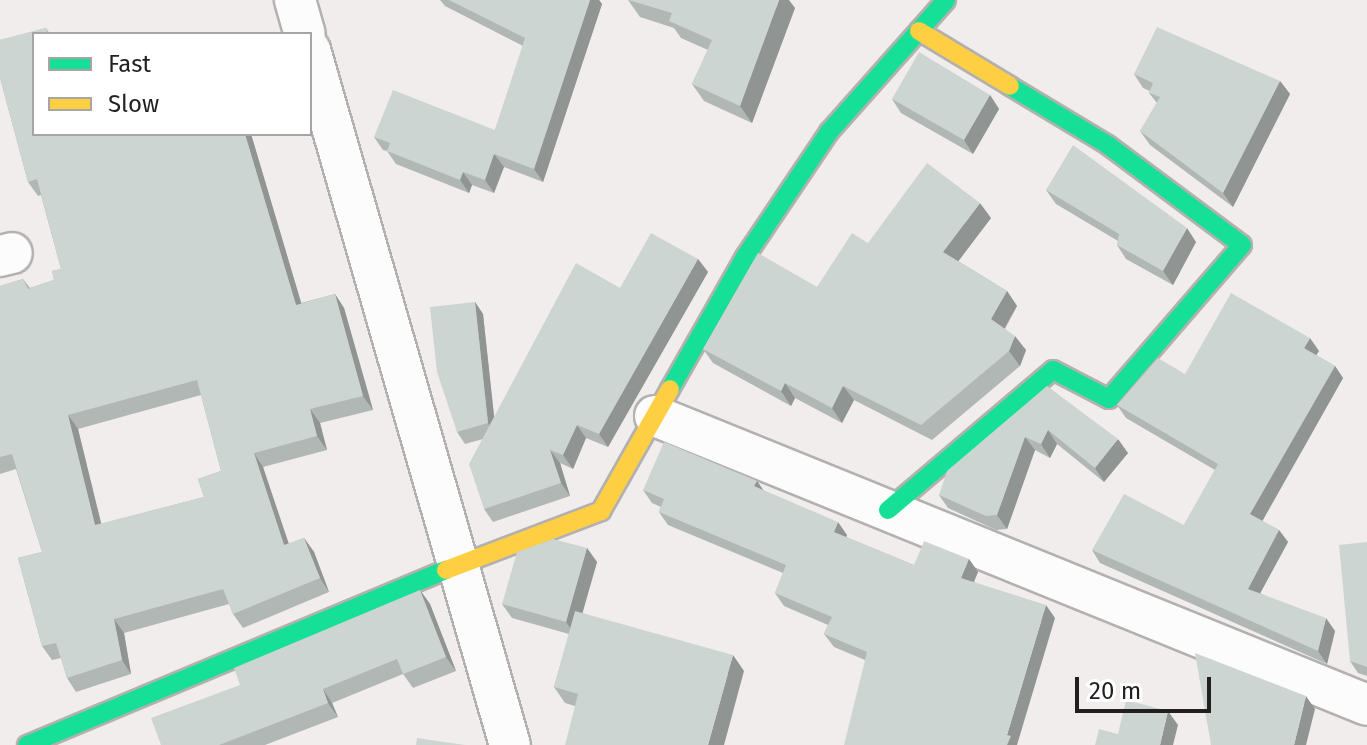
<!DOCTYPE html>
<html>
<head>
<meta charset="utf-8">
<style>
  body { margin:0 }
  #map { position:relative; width:1367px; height:745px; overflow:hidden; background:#f1eded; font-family:"Fira Sans",sans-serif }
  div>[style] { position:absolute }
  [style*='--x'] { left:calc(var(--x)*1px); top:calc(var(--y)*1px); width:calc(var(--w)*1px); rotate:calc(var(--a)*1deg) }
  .roads { filter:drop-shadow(2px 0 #b3b0b0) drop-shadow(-2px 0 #b3b0b0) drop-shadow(0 2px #b3b0b0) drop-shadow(0 -2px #b3b0b0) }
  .street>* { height:40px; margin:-20px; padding:0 20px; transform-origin:20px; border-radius:20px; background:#fdfcfc }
  .fast>* { height:18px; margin:-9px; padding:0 9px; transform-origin:9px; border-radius:9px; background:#16e098 }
  .slow>* { height:18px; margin:-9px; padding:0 9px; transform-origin:9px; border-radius:9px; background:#ffcf43 }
  .wall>* { inset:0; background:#b0b7b5 }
  .shaded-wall>* { inset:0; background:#909593 }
  .building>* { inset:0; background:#cdd5d2 }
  span { translate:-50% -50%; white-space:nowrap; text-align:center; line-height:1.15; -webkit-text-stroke:7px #fff; paint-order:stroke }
  .legend { position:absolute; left:32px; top:32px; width:280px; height:104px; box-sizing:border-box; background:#fff; border:2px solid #a7a5a5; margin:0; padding:10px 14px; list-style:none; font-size:24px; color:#221f1f }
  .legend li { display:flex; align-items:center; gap:16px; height:40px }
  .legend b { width:40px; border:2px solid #a7a5a5 }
  .scale { position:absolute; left:1075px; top:677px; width:136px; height:36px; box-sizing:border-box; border:4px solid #221f1f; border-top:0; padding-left:10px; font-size:24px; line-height:28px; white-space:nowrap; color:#221f1f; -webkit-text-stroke:6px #fff; paint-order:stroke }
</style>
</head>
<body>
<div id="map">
  <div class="roads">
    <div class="street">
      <i style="--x:295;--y:0;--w:35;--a:74"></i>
      <i style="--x:310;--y:50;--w:723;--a:73.95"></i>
      <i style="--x:0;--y:256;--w:12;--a:-14"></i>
      <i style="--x:655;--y:416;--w:768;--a:22.09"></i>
    </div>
    <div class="fast">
      <i style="--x:670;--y:389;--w:152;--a:-60.4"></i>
      <i style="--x:745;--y:257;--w:151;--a:-56.1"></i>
      <i style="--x:829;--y:132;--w:176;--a:-48.4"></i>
      <i style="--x:888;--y:510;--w:216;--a:-40.3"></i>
      <i style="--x:1053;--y:370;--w:63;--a:27.4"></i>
      <i style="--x:1109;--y:399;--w:203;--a:-49.2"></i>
      <i style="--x:1242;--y:245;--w:167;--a:-143.3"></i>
      <i style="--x:1108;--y:145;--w:114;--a:-149"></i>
      <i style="--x:27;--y:745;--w:454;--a:-22.7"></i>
    </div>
    <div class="slow">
      <i style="--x:919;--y:31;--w:106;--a:31.1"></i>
      <i style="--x:446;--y:570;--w:166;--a:-20.8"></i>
      <i style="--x:601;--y:511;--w:140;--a:-60.5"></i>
    </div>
  </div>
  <div class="wall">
    <i style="clip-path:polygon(440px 0,599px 0,602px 4px,543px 182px,504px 167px,494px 193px,472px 185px,469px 193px,396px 164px,387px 151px,383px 150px,374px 137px,495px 130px,523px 46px,445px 6px)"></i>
    <i style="clip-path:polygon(628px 0,795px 8px,752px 123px,704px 101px,692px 84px,708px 50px,681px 38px,674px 28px,640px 17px)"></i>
    <i style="clip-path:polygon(evenodd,46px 28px,50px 34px,34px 34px,34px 134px,251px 134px,301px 303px,335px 294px,344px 308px,373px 410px,320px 423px,327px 450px,263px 467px,288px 544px,304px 538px,314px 552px,329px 592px,243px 628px,233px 614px,229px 604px,124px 633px,131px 674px,76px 692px,67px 678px,61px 658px,52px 660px,42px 646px,18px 558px,42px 552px,16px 469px,0 474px,0 286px,23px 279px,30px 288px,54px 280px,52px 271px,61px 269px,41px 195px,38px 196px,28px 182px,0 78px,0 40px,46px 28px,201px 395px,221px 471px,198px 479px,204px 497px,101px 524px,78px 429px,201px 395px)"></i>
    <i style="clip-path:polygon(1134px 74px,1280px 81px,1290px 94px,1233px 207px,1150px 145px,1140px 131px,1157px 103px,1149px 93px,1150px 91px,1143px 88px)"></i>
    <i style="clip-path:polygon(990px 95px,999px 109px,973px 154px,901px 113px,892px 99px)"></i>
    <i style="clip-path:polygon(1046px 190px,1196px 242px,1173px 285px,1126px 259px,1117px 245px,1118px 241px,1056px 204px)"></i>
    <i style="clip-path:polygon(991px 218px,958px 261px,1007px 291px,1017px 306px,1005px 329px,1026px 350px,1020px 366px,932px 440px,854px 400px,842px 423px,795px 398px,791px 406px,713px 363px,703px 349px,817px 287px,868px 243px)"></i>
    <i style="clip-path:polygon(698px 259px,708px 272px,608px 447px,586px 438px,573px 469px,560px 463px,570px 496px,493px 522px,484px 509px,483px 439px,465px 444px,457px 432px,475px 302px,483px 314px,494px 417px,620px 288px)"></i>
    <i style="clip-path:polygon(1319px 351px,1316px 355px,1335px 366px,1343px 378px,1262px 521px,1279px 530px,1288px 542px,1260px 593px,1335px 631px,1327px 664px,1100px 563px,1092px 550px,1184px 525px,1215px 470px,1126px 418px,1117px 405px)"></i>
    <i style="clip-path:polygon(1047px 386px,1128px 453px,1104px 482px,1057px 444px,1050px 458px,1035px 450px,1007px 529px,996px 530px,948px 508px,939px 495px)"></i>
    <i style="clip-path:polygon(757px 481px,763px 490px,847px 535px,846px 537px,914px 565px,969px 559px,978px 572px,974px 582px,1055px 618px,865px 660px,834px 647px,824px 634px,828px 625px,784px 606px,775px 593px,783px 573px,668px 525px,659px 512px,661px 507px,652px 503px,643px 490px)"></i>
    <i style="clip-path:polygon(1367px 542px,1367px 676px,1358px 673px,1350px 661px)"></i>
    <i style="clip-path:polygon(587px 548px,597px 562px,582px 613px,744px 671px,575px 706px,565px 703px,554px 687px,569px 634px,512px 618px,502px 604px)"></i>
    <i style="clip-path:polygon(420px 590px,430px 604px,456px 671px,413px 688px,403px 674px,332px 703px,338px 717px,265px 745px,161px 745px,240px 685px)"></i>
  </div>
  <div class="shaded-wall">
    <i style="clip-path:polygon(590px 0,599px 0,602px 4px,543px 182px,534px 169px)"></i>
    <i style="clip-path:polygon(779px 0,789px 0,795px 8px,752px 123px,740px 106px)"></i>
    <i style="clip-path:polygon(1280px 81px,1290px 94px,1233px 207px,1223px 193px)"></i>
    <i style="clip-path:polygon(990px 95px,999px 109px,973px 154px,964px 140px)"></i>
    <i style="clip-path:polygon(245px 134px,251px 134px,306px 319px,296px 305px)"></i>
    <i style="clip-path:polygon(494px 154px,504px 167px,494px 193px,485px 180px)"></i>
    <i style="clip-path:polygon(463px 172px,472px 185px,469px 193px,460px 180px)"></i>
    <i style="clip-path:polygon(980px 203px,991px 218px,954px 267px,943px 252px)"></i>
    <i style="clip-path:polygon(1187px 228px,1196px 242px,1173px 285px,1163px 271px)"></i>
    <i style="clip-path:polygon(698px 259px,708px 272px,608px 447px,599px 434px)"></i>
    <i style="clip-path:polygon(1007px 291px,1017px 306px,1001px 334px,991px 319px)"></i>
    <i style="clip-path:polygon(335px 294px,344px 308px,373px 410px,363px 396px)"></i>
    <i style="clip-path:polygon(475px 302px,483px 314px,496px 434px,488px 423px)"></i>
    <i style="clip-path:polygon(1015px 336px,1026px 350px,1020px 366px,1009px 351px)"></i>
    <i style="clip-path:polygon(1310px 338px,1319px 351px,1313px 360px,1304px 348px)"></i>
    <i style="clip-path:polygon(1335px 366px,1343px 378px,1259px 527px,1250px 514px)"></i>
    <i style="clip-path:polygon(785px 383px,795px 398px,791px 406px,781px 391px)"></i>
    <i style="clip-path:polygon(843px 386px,854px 400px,842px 423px,832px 408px)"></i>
    <i style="clip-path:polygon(310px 409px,320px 423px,327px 450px,317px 436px)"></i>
    <i style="clip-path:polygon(68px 415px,78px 429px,105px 539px,95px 525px)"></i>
    <i style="clip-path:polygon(577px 425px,586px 438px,573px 469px,563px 455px)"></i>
    <i style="clip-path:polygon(1048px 430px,1057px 444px,1050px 458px,1041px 444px)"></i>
    <i style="clip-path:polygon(1025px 437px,1035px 450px,1007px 529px,997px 515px)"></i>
    <i style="clip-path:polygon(1118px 439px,1128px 453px,1104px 482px,1095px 468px)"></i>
    <i style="clip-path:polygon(550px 450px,560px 463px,570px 496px,561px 483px)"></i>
    <i style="clip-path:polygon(254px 453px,263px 467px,294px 559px,284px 545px)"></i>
    <i style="clip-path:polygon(757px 481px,766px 494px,754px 486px)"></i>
    <i style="clip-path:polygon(838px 522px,847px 535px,843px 545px,834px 532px)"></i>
    <i style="clip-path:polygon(1279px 530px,1288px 542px,1256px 601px,1248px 589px)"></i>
    <i style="clip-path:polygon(304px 538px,314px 552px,329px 592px,320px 578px)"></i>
    <i style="clip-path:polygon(587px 548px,597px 562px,576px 636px,566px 622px)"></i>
    <i style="clip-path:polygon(969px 559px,978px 572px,970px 591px,961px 578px)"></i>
    <i style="clip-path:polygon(420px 590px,430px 604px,456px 671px,446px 657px)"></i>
    <i style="clip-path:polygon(1046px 605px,1055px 618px,1017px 745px,1007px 745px,1007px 735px)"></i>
    <i style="clip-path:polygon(1326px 618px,1335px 631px,1327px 664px,1318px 651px)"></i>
    <i style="clip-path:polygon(114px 619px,124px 633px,131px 674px,122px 660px)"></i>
    <i style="clip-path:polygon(733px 655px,744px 671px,724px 745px,708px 745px)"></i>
    <i style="clip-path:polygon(323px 689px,332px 703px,338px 717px,328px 703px)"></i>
    <i style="clip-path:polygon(1306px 696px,1315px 709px,1306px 745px,1294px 745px)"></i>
    <i style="clip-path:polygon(1168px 711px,1178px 725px,1173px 745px,1160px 745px)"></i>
  </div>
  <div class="building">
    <i style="clip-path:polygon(449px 0,590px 0,534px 169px,494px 154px,485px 180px,463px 172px,460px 180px,387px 151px,390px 143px,374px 137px,393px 90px,495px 130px,525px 38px)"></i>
    <i style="clip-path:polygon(628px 0,779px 0,740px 106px,692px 84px,712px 40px,669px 21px,672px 13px)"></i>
    <i style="clip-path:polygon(1157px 27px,1280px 81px,1223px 193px,1140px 131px,1160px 97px,1149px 93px,1153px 83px,1134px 74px)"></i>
    <i style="clip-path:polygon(evenodd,46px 28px,48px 34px,34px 34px,34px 134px,245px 134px,296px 305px,335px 294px,363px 396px,310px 409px,317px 436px,254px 453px,284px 545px,304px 538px,320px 578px,233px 614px,223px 589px,114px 619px,122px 660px,67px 678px,56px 643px,42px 646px,18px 558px,42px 552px,12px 454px,0 457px,0 286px,23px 279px,28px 289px,54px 280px,52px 271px,61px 269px,37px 179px,28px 182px,0 78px,0 40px,46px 28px,197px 380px,221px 471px,198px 479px,204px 497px,95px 525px,68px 415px,197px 380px)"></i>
    <i style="clip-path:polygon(919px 52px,990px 95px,964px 140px,892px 99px)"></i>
    <i style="clip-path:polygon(1073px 145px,1187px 228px,1163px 271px,1117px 245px,1119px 234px,1046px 190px)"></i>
    <i style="clip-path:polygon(927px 163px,980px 203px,943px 252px,1007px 291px,991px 319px,1015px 336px,1009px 351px,921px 425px,843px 386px,832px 408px,785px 383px,781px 391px,703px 349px,758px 253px,817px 287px,852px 233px,868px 243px)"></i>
    <i style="clip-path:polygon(651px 233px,698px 259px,599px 434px,577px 425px,563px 455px,550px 450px,561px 483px,484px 509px,469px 464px,576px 263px,620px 288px)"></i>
    <i style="clip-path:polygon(1231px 293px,1310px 338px,1304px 348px,1335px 366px,1250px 514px,1279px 530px,1248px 589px,1326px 618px,1318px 651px,1092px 550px,1124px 494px,1184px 525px,1218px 464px,1117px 405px,1158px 358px,1185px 374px)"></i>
    <i style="clip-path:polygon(475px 302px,488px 423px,457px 432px,437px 372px,430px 307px)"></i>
    <i style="clip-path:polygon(1047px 386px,1118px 439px,1095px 468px,1048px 430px,1041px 444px,1025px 437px,997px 515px,986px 516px,939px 495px,947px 471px)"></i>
    <i style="clip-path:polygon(664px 442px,757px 481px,754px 486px,838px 522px,834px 532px,914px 565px,924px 541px,969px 559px,961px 578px,1046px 605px,1007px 735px,1011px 736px,1007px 745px,844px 745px,867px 652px,824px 634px,832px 617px,775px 593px,786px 565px,659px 512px,664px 499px,643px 490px)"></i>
    <i style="clip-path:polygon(553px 539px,587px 548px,566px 622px,502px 604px,517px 552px)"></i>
    <i style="clip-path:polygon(1367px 542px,1367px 667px,1350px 661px,1339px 545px)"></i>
    <i style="clip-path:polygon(420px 590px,446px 657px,403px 674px,397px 659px,323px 689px,328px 703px,219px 745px,161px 745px,151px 718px,240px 685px,234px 668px)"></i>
    <i style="clip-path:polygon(575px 611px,733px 655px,708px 745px,565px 745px,578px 694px,554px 687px)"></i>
    <i style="clip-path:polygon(1195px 653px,1306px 696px,1294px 745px,1211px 745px)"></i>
    <i style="clip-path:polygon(1126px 700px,1168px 711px,1160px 745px,1095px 745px,1099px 729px,1118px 734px)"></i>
    <i style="clip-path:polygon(417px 738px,465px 745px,416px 745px)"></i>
  </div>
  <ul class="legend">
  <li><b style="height:10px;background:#16e098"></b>Fast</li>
  <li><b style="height:10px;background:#ffcf43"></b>Slow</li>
  </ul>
  <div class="scale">20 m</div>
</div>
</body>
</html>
